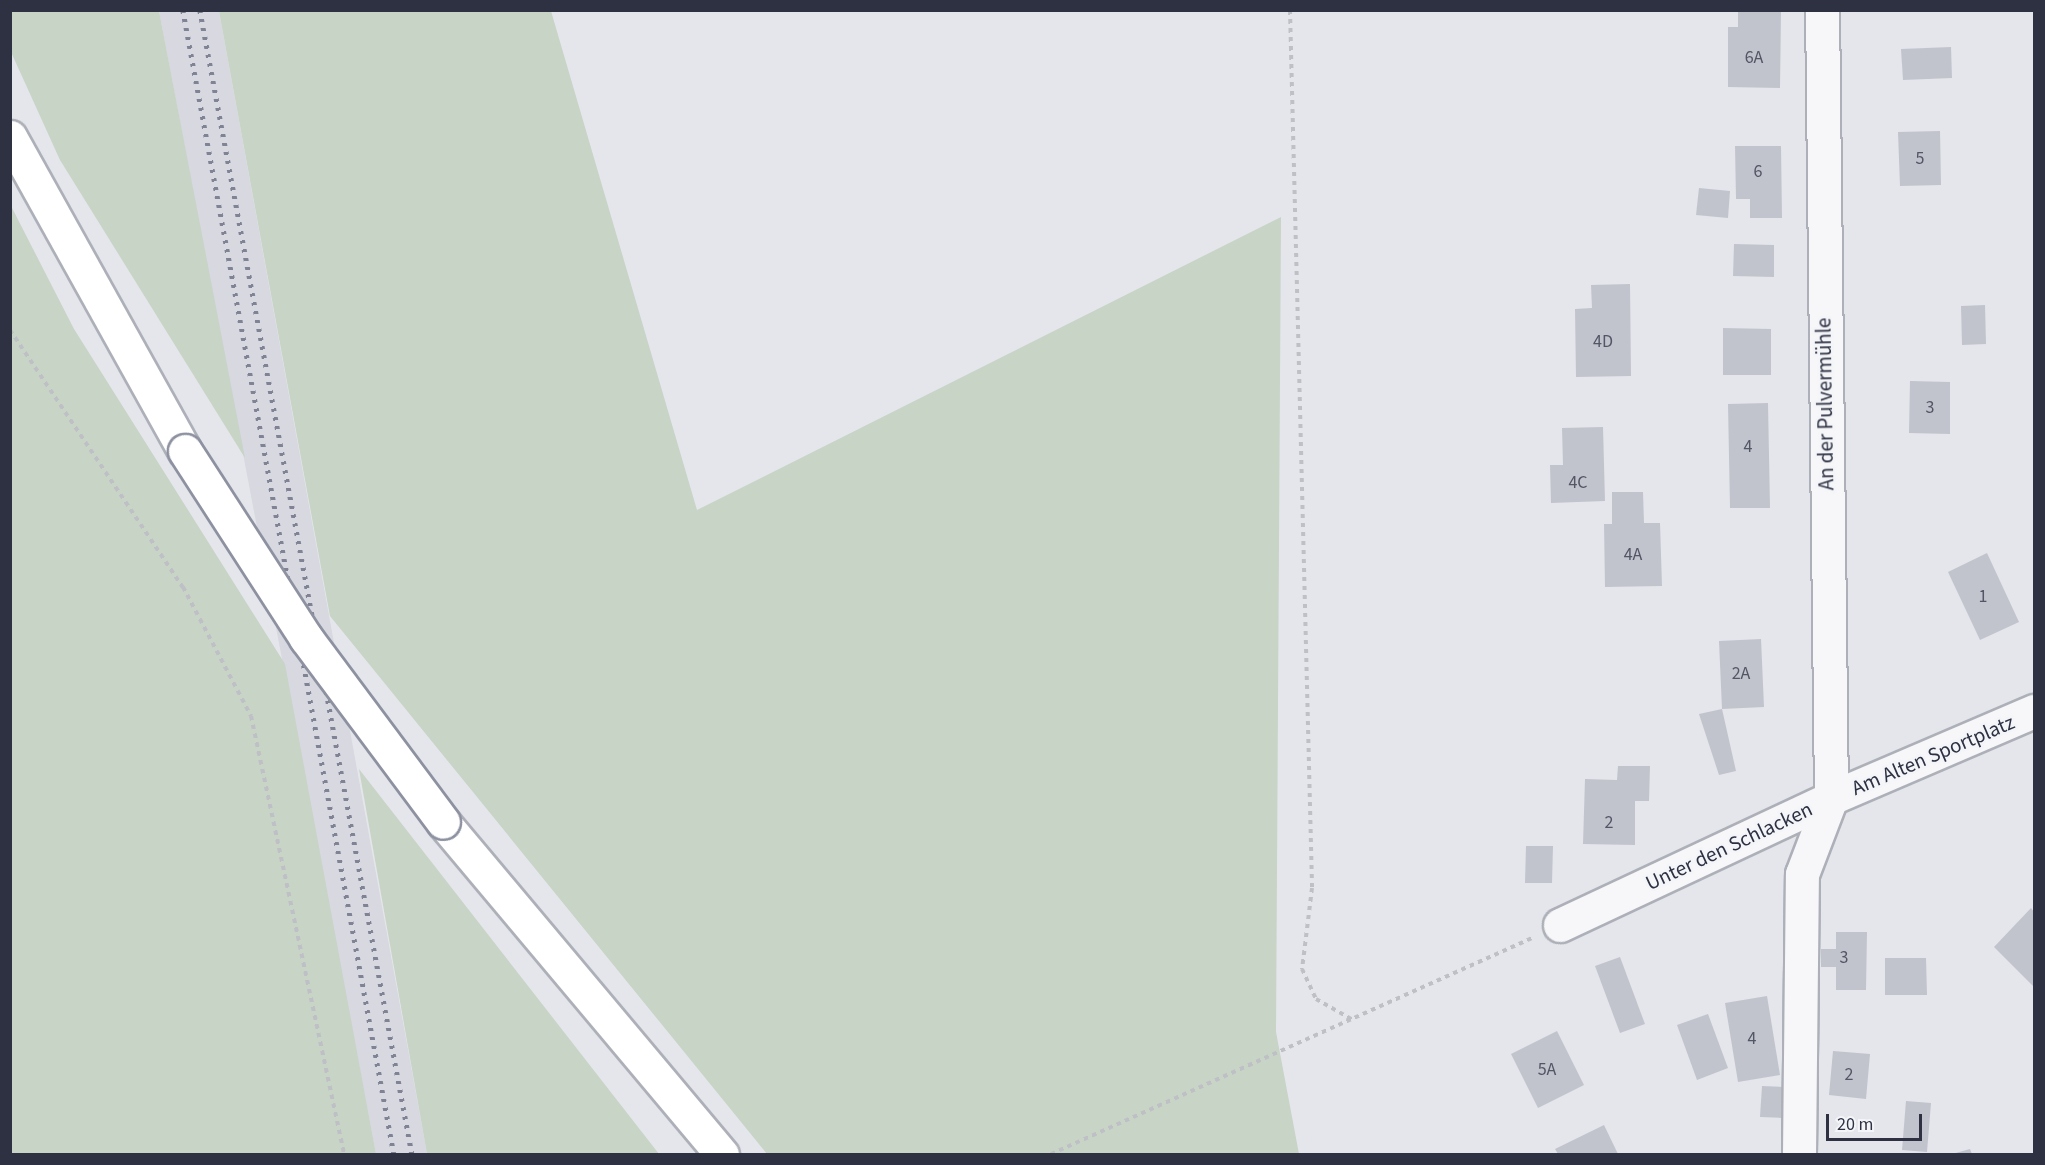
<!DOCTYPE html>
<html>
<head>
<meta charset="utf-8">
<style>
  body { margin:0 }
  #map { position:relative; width:2045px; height:1165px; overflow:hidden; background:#e4e6eb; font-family:"Source Sans 3",sans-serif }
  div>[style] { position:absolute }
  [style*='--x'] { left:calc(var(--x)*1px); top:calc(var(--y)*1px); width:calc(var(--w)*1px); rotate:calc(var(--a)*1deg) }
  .built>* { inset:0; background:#d7d8e0 }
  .green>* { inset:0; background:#c7d4c6 }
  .building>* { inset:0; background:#c2c4cd }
  .path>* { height:4px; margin-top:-2px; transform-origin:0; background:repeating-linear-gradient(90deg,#bec0c6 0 4.5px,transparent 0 9px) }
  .roads { filter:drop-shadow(2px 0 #adb0b8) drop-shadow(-2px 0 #adb0b8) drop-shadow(0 2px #adb0b8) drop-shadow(0 -2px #adb0b8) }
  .street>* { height:33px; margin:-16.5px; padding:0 16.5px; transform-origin:16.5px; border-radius:16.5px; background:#f7f7f9 }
  .highway>* { height:33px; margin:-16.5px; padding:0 16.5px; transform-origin:16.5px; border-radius:16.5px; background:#fff }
  .rail>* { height:4.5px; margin-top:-2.25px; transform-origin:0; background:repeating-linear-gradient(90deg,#7f8393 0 3px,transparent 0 9px) }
  .bridges { filter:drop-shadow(2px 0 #8d91a0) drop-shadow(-2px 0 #8d91a0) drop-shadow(0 2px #8d91a0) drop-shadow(0 -2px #8d91a0) }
  .highway-bridge>* { height:33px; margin:-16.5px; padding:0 16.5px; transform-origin:16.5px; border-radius:16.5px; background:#fff }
  span { translate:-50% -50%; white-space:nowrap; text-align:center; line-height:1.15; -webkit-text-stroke:5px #f4f5f8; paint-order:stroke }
  .number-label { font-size:18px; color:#525665 }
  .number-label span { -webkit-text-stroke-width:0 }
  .street-label { font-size:21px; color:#2d3142 }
  .frame { position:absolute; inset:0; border:12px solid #2d3142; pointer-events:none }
  .scale { position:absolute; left:1826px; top:1114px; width:96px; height:27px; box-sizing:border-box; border:3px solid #2d3142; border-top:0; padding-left:8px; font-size:18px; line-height:21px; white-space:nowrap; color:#2d3142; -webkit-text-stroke:4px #f4f5f8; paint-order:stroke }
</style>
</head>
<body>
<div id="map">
  <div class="built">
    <i style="clip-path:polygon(159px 11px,219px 11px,427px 1154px,376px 1154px)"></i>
  </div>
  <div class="green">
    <i style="clip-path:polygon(10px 11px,159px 11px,245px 458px,60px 160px,11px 52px)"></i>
    <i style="clip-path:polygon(219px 11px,551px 11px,697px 510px,1281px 217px,1276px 1032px,1299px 1154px,767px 1154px,330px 616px)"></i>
    <i style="clip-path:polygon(10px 204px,74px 329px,285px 664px,376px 1154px,11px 1154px)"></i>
    <i style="clip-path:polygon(359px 769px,659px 1154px,427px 1154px)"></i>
  </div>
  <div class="building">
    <i style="clip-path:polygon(1738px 10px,1781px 10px,1780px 88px,1728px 87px,1728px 27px,1738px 27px)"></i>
    <i style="clip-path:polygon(1951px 47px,1952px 78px,1903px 80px,1901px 49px)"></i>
    <i style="clip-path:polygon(1940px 131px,1941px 185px,1900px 186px,1898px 132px)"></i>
    <i style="clip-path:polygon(1735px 146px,1781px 146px,1782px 218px,1750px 218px,1750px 199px,1736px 199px)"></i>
    <i style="clip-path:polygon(1699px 188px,1730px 191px,1728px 218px,1696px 215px)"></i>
    <i style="clip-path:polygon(1734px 244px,1774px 245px,1774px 277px,1733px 276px)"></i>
    <i style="clip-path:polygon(1630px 284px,1631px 376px,1576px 377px,1575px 309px,1592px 308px,1591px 285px)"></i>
    <i style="clip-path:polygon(1985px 305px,1986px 344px,1962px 345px,1961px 306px)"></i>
    <i style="clip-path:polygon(1723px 328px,1771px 329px,1771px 375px,1723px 375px)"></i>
    <i style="clip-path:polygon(1910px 381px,1950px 382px,1950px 434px,1909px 433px)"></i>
    <i style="clip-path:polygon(1768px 403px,1770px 508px,1730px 508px,1728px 404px)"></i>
    <i style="clip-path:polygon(1603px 427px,1605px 501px,1551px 503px,1550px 465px,1563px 465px,1562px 428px)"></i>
    <i style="clip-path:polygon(1612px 492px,1643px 492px,1644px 523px,1660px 523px,1662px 586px,1605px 587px,1604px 524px,1612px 524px)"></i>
    <i style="clip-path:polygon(1987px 553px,2019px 622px,1980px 640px,1948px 572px)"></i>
    <i style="clip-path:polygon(1761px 639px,1764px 707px,1722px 709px,1719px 641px)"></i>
    <i style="clip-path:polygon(1722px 709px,1736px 771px,1719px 775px,1699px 714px)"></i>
    <i style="clip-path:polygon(1618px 766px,1650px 766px,1649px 801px,1635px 801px,1635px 845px,1583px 844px,1585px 779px,1617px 780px)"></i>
    <i style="clip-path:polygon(1526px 846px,1553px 846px,1552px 883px,1525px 883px)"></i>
    <i style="clip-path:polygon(2031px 908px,2034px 912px,2034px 987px,1994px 947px)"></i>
    <i style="clip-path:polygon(1836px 932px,1867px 932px,1866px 990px,1836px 990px,1836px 967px,1821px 967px,1821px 949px,1836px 949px)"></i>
    <i style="clip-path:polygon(1620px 957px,1645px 1024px,1620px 1033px,1595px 966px)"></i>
    <i style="clip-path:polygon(1885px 958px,1926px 958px,1927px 995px,1885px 995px)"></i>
    <i style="clip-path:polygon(1767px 996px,1780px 1075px,1738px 1082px,1725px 1003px)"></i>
    <i style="clip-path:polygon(1708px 1014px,1728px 1068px,1697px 1080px,1677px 1025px)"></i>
    <i style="clip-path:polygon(1557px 1031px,1584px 1085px,1538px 1108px,1511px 1054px)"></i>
    <i style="clip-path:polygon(1833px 1051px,1870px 1054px,1866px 1099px,1829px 1095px)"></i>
    <i style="clip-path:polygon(1762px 1086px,1784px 1087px,1783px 1118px,1760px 1117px)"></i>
    <i style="clip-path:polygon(1906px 1101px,1931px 1103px,1927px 1152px,1902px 1150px)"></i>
    <i style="clip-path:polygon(1604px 1125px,1618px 1154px,1558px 1154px,1555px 1149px)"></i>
    <i style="clip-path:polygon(1970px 1149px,1972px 1154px,1952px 1154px)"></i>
  </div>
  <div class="path">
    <i style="--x:1290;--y:10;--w:878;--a:88.56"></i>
    <i style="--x:1312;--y:888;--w:82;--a:97"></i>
    <i style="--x:1302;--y:969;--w:33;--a:65"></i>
    <i style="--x:1316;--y:999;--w:43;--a:29.6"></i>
    <i style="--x:10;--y:330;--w:310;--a:56.1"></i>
    <i style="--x:183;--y:587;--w:146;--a:62.2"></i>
    <i style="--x:251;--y:716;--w:448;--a:78"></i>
    <i style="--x:1051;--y:1154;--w:527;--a:-24.18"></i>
  </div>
  <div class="roads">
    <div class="street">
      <i style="--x:1560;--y:925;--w:299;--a:-25.1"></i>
      <i style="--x:1831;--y:798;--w:221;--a:-23.2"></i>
      <i style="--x:1799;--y:1154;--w:280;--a:-89.4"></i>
      <i style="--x:1802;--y:874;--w:81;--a:-69.1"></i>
      <i style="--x:1831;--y:798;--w:788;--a:-90.65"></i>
    </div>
    <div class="highway">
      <i style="--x:10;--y:137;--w:359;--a:60.9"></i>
      <i style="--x:443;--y:822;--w:434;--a:50"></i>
    </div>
  </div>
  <div class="rail">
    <i style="--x:183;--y:10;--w:1163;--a:79.55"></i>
    <i style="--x:200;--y:10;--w:1163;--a:79.5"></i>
  </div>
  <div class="bridges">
    <div class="highway-bridge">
      <i style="--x:185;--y:451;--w:223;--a:57.1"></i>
      <i style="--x:306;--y:638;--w:229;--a:53.3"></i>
    </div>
  </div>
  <div class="number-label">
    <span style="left:1754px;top:58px">6A</span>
    <span style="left:1920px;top:159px">5</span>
    <span style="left:1758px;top:172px">6</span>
    <span style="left:1603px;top:342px">4D</span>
    <span style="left:1930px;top:408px">3</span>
    <span style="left:1748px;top:447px">4</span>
    <span style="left:1578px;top:483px">4C</span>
    <span style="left:1633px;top:555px">4A</span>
    <span style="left:1983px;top:597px">1</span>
    <span style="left:1741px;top:674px">2A</span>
    <span style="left:1609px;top:823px">2</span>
    <span style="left:1844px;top:958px">3</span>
    <span style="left:1752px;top:1039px">4</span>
    <span style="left:1547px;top:1070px">5A</span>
    <span style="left:1849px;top:1075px">2</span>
  </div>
  <div class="street-label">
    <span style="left:1825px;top:404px;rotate:-91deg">An der Pulvermühle</span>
    <span style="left:1933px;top:755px;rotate:-23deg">Am Alten Sportplatz</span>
    <span style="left:1729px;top:846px;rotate:-25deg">Unter den Schlacken</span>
  </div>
  <div class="frame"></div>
  <div class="scale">20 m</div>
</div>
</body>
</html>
